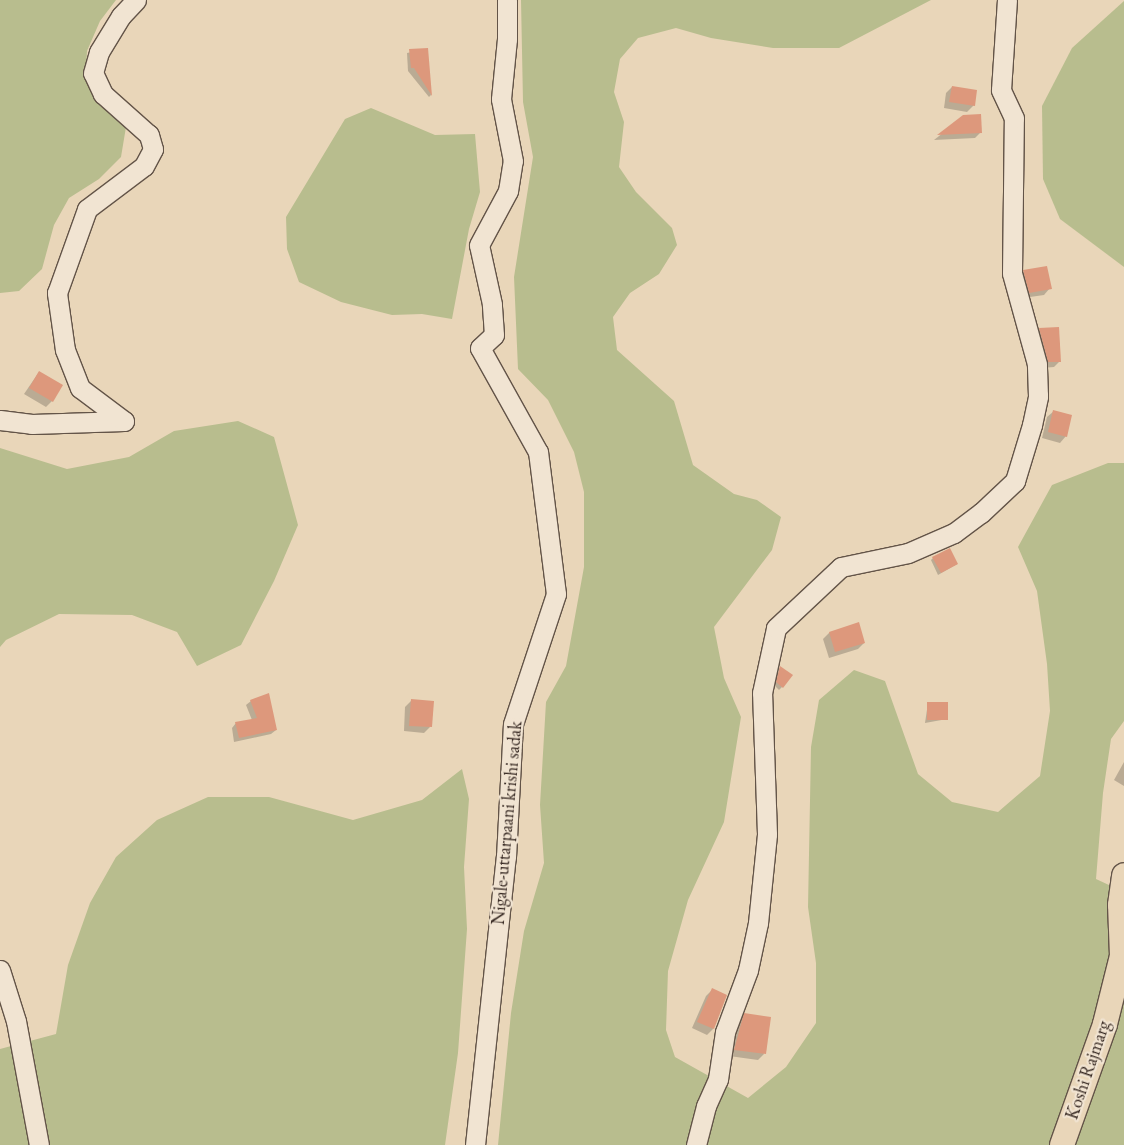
<!DOCTYPE html>
<html>
<head>
<meta charset="utf-8">
<style>
  body { margin:0 }
  #map { position:relative; width:1124px; height:1145px; overflow:hidden; background:#e9d6b9; font-family:"EB Garamond",serif }
  div>[style] { position:absolute }
  [style*='--x'] { left:calc(var(--x)*1px); top:calc(var(--y)*1px); width:calc(var(--w)*1px); rotate:calc(var(--a)*1deg) }
  .green>* { inset:0; background:#b8bd8e }
  .shadow>* { inset:0; background:#0003 }
  .building>* { inset:0; background:#dd987c }
  .roads { filter:drop-shadow(1px 0 #635448) drop-shadow(-1px 0 #635448) drop-shadow(0 1px #635448) drop-shadow(0 -1px #635448) }
  .minor>* { height:19px; margin:-9.5px; padding:0 9.5px; transform-origin:9.5px; border-radius:9.5px; background:#f1e4d2 }
  .major>* { height:24px; margin:-12px; padding:0 12px; transform-origin:12px; border-radius:12px; background:#e9d6b9 }
  span { translate:-50% -50%; white-space:nowrap; text-align:center; line-height:1.15; -webkit-text-stroke:4.5px #f1e4d2; paint-order:stroke }
  .street-label { font-size:18px; color:#362822 }
</style>
</head>
<body>
<div id="map">
  <div class="green">
    <i style="clip-path:polygon(0 0,116px 0,100px 21px,87px 51px,86px 70px,126px 127px,121px 157px,99px 179px,69px 198px,54px 225px,42px 269px,19px 291px,0 293px)"></i>
    <i style="clip-path:polygon(521px 0,931px 0,839px 48px,773px 48px,711px 38px,676px 28px,638px 38px,620px 59px,614px 92px,624px 122px,619px 167px,636px 192px,672px 228px,677px 245px,659px 274px,630px 293px,613px 317px,617px 350px,674px 401px,693px 465px,734px 494px,757px 500px,781px 517px,772px 550px,714px 627px,724px 678px,741px 717px,724px 822px,688px 900px,668px 971px,666px 1030px,675px 1057px,748px 1098px,786px 1067px,816px 1023px,816px 963px,808px 907px,811px 747px,819px 700px,854px 670px,885px 681px,918px 774px,952px 802px,998px 812px,1040px 776px,1050px 711px,1047px 664px,1037px 591px,1018px 547px,1052px 485px,1108px 463px,1124px 463px,1124px 721px,1111px 739px,1103px 793px,1096px 879px,1124px 892px,1124px 1145px,498px 1145px,511px 1013px,524px 931px,544px 863px,540px 805px,546px 702px,566px 666px,584px 567px,584px 492px,574px 452px,548px 400px,518px 369px,514px 277px,533px 157px,523px 102px)"></i>
    <i style="clip-path:polygon(1124px 1px,1124px 267px,1060px 219px,1043px 179px,1042px 106px,1072px 48px)"></i>
    <i style="clip-path:polygon(371px 108px,435px 135px,475px 134px,480px 192px,469px 229px,452px 319px,422px 314px,392px 315px,341px 302px,299px 282px,287px 249px,286px 217px,345px 119px)"></i>
    <i style="clip-path:polygon(238px 421px,274px 437px,298px 525px,274px 581px,241px 645px,197px 666px,177px 632px,132px 615px,59px 614px,6px 640px,0 647px,0 448px,67px 469px,129px 457px,174px 431px)"></i>
    <i style="clip-path:polygon(462px 769px,469px 799px,464px 867px,467px 929px,458px 1053px,445px 1145px,0 1145px,0 1049px,56px 1034px,68px 965px,90px 903px,116px 857px,157px 820px,208px 797px,269px 797px,353px 820px,422px 800px)"></i>
  </div>
  <div class="shadow">
    <i style="clip-path:polygon(426px 49px,431px 95px,429px 97px,408px 71px,407px 53px)"></i>
    <i style="clip-path:polygon(952px 87px,974px 105px,967px 112px,944px 108px,946px 93px)"></i>
    <i style="clip-path:polygon(963px 117px,981px 132px,975px 138px,934px 140px)"></i>
    <i style="clip-path:polygon(1024px 271px,1050px 288px,1044px 295px,1023px 298px,1018px 277px)"></i>
    <i style="clip-path:polygon(1058px 328px,1060px 361px,1054px 367px,1042px 368px,1033px 335px,1039px 329px)"></i>
    <i style="clip-path:polygon(39px 372px,52px 401px,46px 407px,24px 394px)"></i>
    <i style="clip-path:polygon(1054px 411px,1066px 436px,1060px 443px,1042px 438px,1047px 417px)"></i>
    <i style="clip-path:polygon(933px 558px,957px 564px,938px 575px,931px 560px)"></i>
    <i style="clip-path:polygon(858px 624px,864px 643px,858px 649px,829px 658px,823px 639px,829px 633px)"></i>
    <i style="clip-path:polygon(780px 667px,782px 687px,779px 690px,774px 685px)"></i>
    <i style="clip-path:polygon(251px 701px,276px 730px,271px 734px,234px 742px,232px 728px,236px 723px,252px 720px,246px 705px)"></i>
    <i style="clip-path:polygon(411px 701px,430px 727px,424px 733px,404px 731px,405px 707px)"></i>
    <i style="clip-path:polygon(928px 703px,947px 719px,925px 723px)"></i>
    <i style="clip-path:polygon(1124px 762px,1124px 786px,1114px 780px)"></i>
    <i style="clip-path:polygon(712px 990px,713px 1029px,707px 1035px,692px 1028px,706px 996px)"></i>
    <i style="clip-path:polygon(745px 1014px,764px 1054px,758px 1060px,729px 1056px,738px 1020px)"></i>
  </div>
  <div class="building">
    <i style="clip-path:polygon(428px 48px,432px 96px,414px 68px,411px 68px,409px 49px)"></i>
    <i style="clip-path:polygon(952px 86px,977px 90px,975px 106px,949px 102px)"></i>
    <i style="clip-path:polygon(981px 114px,982px 133px,937px 135px,963px 115px)"></i>
    <i style="clip-path:polygon(1047px 266px,1052px 289px,1029px 293px,1023px 270px)"></i>
    <i style="clip-path:polygon(1059px 327px,1061px 362px,1048px 362px,1039px 328px)"></i>
    <i style="clip-path:polygon(39px 371px,63px 385px,53px 402px,29px 388px)"></i>
    <i style="clip-path:polygon(1053px 410px,1072px 415px,1067px 437px,1048px 432px)"></i>
    <i style="clip-path:polygon(950px 548px,958px 564px,941px 573px,932px 557px)"></i>
    <i style="clip-path:polygon(859px 622px,865px 643px,835px 652px,829px 632px)"></i>
    <i style="clip-path:polygon(780px 666px,793px 675px,783px 688px,776px 682px)"></i>
    <i style="clip-path:polygon(269px 693px,277px 730px,239px 738px,235px 722px,257px 718px,250px 700px)"></i>
    <i style="clip-path:polygon(411px 699px,434px 701px,432px 727px,409px 726px)"></i>
    <i style="clip-path:polygon(927px 702px,948px 702px,948px 720px,927px 720px)"></i>
    <i style="clip-path:polygon(712px 988px,727px 995px,714px 1029px,697px 1022px)"></i>
    <i style="clip-path:polygon(744px 1013px,771px 1017px,766px 1054px,734px 1050px)"></i>
  </div>
  <div class="roads">
    <div class="minor">
      <i style="--x:0;--y:420;--w:32;--a:7"></i>
      <i style="--x:32;--y:424;--w:92;--a:-1.9"></i>
      <i style="--x:124;--y:421;--w:55;--a:-143.1"></i>
      <i style="--x:80;--y:388;--w:41;--a:-111.5"></i>
      <i style="--x:65;--y:350;--w:58;--a:-98"></i>
      <i style="--x:57;--y:293;--w:89;--a:-70.3"></i>
      <i style="--x:87;--y:209;--w:71;--a:-37"></i>
      <i style="--x:144;--y:166;--w:19;--a:-62"></i>
      <i style="--x:153;--y:149;--w:15;--a:-106"></i>
      <i style="--x:149;--y:135;--w:62;--a:-138.3"></i>
      <i style="--x:103;--y:94;--w:23;--a:-115"></i>
      <i style="--x:93;--y:73;--w:22;--a:-74"></i>
      <i style="--x:99;--y:52;--w:42;--a:-58.6"></i>
      <i style="--x:121;--y:16;--w:22;--a:-47"></i>
      <i style="--x:0;--y:970;--w:53;--a:72.6"></i>
      <i style="--x:16;--y:1021;--w:126;--a:79.5"></i>
      <i style="--x:475;--y:1145;--w:290;--a:-83.9"></i>
      <i style="--x:506;--y:857;--w:133;--a:-87"></i>
      <i style="--x:513;--y:724;--w:137;--a:-71.7"></i>
      <i style="--x:556;--y:594;--w:143;--a:-97.2"></i>
      <i style="--x:538;--y:452;--w:119;--a:-119.1"></i>
      <i style="--x:480;--y:348;--w:19;--a:-43"></i>
      <i style="--x:494;--y:335;--w:31;--a:-94"></i>
      <i style="--x:492;--y:304;--w:60;--a:-102.4"></i>
      <i style="--x:479;--y:245;--w:61;--a:-61.8"></i>
      <i style="--x:508;--y:191;--w:30;--a:-81"></i>
      <i style="--x:513;--y:161;--w:63;--a:-101"></i>
      <i style="--x:501;--y:99;--w:60;--a:-84.3"></i>
      <i style="--x:507;--y:39;--w:39;--a:-90"></i>
      <i style="--x:696;--y:1145;--w:40;--a:-75.6"></i>
      <i style="--x:706;--y:1106;--w:30;--a:-66"></i>
      <i style="--x:718;--y:1079;--w:48;--a:-81.5"></i>
      <i style="--x:725;--y:1032;--w:66;--a:-69.6"></i>
      <i style="--x:748;--y:970;--w:48;--a:-78"></i>
      <i style="--x:758;--y:923;--w:89;--a:-84.2"></i>
      <i style="--x:767;--y:834;--w:141;--a:-92"></i>
      <i style="--x:762;--y:693;--w:66;--a:-77.8"></i>
      <i style="--x:776;--y:628;--w:89;--a:-43.2"></i>
      <i style="--x:841;--y:567;--w:68;--a:-11.8"></i>
      <i style="--x:908;--y:553;--w:50;--a:-23.5"></i>
      <i style="--x:954;--y:533;--w:34;--a:-37"></i>
      <i style="--x:981;--y:513;--w:47;--a:-43.3"></i>
      <i style="--x:1015;--y:481;--w:59;--a:-73.1"></i>
      <i style="--x:1032;--y:425;--w:30;--a:-78"></i>
      <i style="--x:1038;--y:396;--w:32;--a:-92"></i>
      <i style="--x:1037;--y:364;--w:94;--a:-105.4"></i>
      <i style="--x:1012;--y:273;--w:155;--a:-89.3"></i>
      <i style="--x:1014;--y:118;--w:31;--a:-115"></i>
      <i style="--x:1001;--y:90;--w:90;--a:-86.2"></i>
    </div>
    <div class="major">
      <i style="--x:1062;--y:1145;--w:128;--a:-70.4"></i>
      <i style="--x:1105;--y:1024;--w:70;--a:-76"></i>
      <i style="--x:1122;--y:956;--w:51;--a:-92.2"></i>
      <i style="--x:1120;--y:905;--w:30;--a:-82"></i>
    </div>
  </div>
  <div class="street-label">
    <span style="left:507px;top:823px;rotate:-85deg">Nigale-uttarpaani krishi sadak</span>
    <span style="left:1088px;top:1070px;rotate:-71deg">Koshi Rajmarg</span>
  </div>
</div>
</body>
</html>
